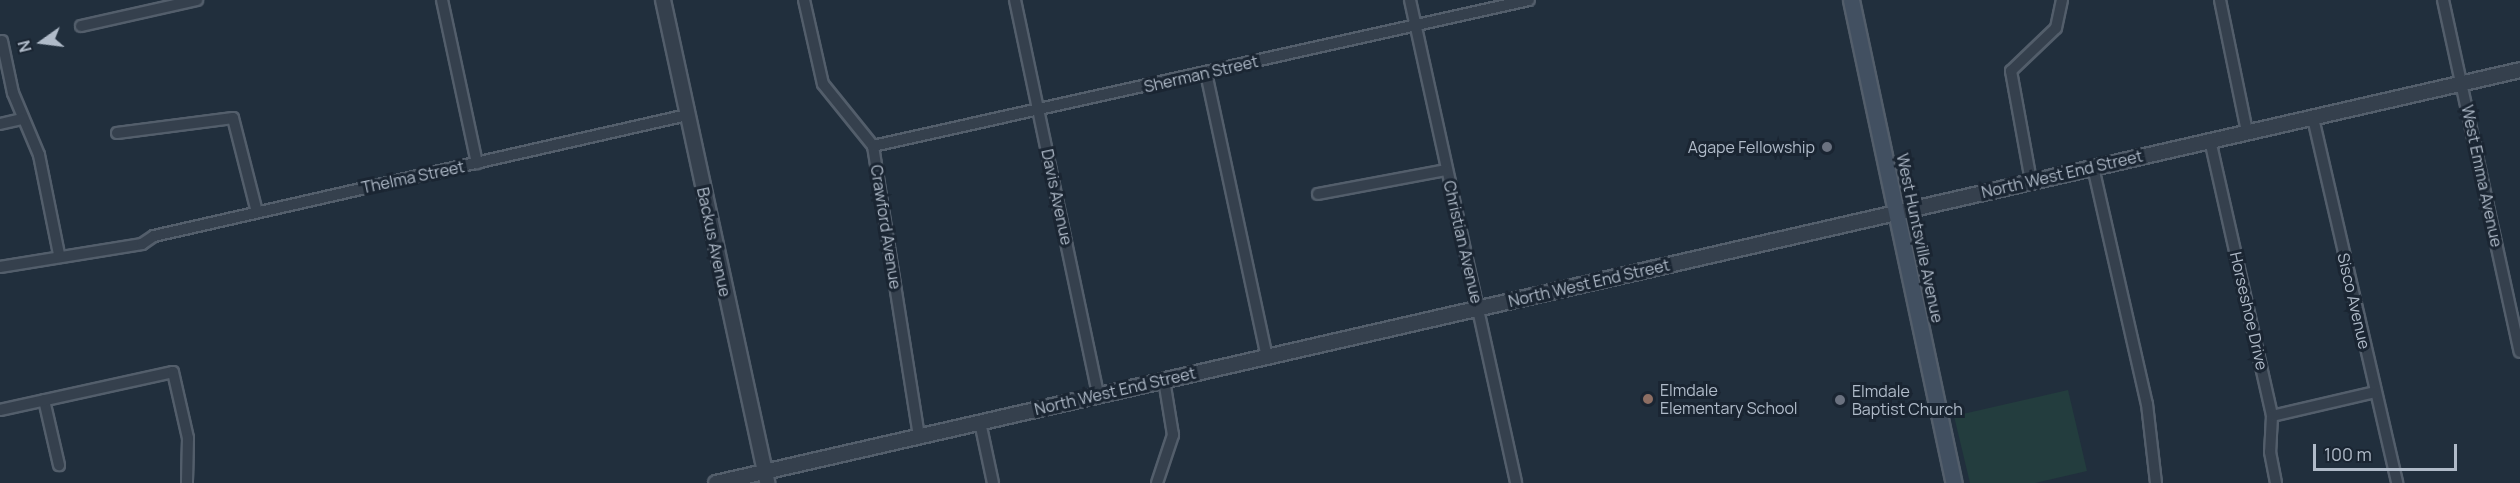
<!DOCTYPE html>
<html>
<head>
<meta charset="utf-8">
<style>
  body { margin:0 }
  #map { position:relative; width:2520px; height:483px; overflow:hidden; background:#212f3d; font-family:Manrope,sans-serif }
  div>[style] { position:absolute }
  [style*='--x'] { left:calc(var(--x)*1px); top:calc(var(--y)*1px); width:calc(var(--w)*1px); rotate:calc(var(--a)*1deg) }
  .green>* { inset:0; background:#233d3e }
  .roads { filter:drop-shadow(2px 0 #535e6b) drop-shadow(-2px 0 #535e6b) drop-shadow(0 2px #535e6b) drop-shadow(0 -2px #535e6b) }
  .minor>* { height:10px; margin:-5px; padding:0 5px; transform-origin:5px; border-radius:5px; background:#35404d }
  .tertiary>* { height:14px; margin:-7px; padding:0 7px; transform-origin:7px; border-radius:7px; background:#35404d }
  .secondary>* { height:15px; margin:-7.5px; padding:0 7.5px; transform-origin:7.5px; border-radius:7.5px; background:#425061 }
  .dots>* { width:16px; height:16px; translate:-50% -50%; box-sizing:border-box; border:3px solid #1a2532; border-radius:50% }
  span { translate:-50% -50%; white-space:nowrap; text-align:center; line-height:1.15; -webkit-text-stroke:6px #1a2532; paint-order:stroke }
  .street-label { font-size:16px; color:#b0bbc9 }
  .poi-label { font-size:16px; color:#b0bbc9 }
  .right { translate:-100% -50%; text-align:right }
  .left { translate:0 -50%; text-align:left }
  .north { position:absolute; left:12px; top:12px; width:60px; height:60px; -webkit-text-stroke:4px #1a2532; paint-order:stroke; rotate:256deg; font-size:16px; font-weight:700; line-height:24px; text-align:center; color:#b0bbc9 }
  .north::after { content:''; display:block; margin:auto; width:21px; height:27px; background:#b0bbc9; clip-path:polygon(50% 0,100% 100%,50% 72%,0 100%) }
  .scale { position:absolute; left:2313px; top:444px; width:144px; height:27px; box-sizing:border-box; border:3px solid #b0bbc9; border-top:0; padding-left:8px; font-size:18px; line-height:21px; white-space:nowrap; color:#b0bbc9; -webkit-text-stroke:4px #1a2532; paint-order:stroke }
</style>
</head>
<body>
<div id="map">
  <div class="green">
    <i style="clip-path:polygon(2068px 390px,2087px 471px,2035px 483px,1970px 483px,1954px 416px)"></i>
  </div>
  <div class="roads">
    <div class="minor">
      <i style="--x:442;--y:0;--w:167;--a:77.9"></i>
      <i style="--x:804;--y:0;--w:86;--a:77.3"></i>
      <i style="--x:823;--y:84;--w:80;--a:51.1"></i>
      <i style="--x:873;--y:146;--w:294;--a:81"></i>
      <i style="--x:1015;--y:0;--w:404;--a:78.1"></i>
      <i style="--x:1410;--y:0;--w:494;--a:77.6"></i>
      <i style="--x:2220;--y:0;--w:135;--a:78.4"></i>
      <i style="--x:2443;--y:0;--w:360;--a:77.7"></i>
      <i style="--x:81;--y:26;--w:119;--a:-12.6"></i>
      <i style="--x:2;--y:41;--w:53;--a:78.1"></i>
      <i style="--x:13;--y:93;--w:67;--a:67.2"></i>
      <i style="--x:39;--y:155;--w:101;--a:78.6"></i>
      <i style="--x:1206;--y:73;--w:290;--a:77.9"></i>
      <i style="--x:2313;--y:118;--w:375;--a:77"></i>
      <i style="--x:0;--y:124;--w:23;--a:-13"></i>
      <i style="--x:117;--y:133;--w:117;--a:-7.4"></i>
      <i style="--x:233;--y:118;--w:97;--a:75.7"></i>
      <i style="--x:2210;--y:140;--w:283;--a:77.3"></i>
      <i style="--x:2272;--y:416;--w:36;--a:93"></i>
      <i style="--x:2270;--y:452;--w:32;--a:79"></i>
      <i style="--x:873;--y:146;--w:672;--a:-12.55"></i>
      <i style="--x:2093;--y:167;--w:243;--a:77.2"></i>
      <i style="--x:2147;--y:404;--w:80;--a:83.5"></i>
      <i style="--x:2031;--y:181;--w:112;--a:-100.3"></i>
      <i style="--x:2011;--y:71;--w:62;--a:-43.7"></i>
      <i style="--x:2056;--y:28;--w:29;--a:-78"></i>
      <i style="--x:1318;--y:194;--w:130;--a:-10.6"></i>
      <i style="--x:0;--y:267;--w:144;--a:-9.2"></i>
      <i style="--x:142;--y:244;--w:14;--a:-34"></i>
      <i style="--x:154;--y:236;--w:547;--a:-12.79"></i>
      <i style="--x:44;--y:400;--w:67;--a:77"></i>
      <i style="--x:0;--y:410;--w:177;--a:-12.4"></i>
      <i style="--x:173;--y:372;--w:68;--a:77.2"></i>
      <i style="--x:188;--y:438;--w:45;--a:91.3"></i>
      <i style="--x:2272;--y:416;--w:106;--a:-13.1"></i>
      <i style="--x:980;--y:422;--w:62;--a:78"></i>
      <i style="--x:1157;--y:483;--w:51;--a:-71.6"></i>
      <i style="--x:1173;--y:435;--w:56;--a:-99.3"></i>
    </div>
    <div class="tertiary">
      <i style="--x:663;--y:0;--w:494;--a:77.8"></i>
      <i style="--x:716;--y:483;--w:1851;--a:-12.89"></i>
    </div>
    <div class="secondary">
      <i style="--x:1851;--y:0;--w:494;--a:78"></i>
    </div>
  </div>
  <div class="dots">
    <i style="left:1827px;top:147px;background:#6b7280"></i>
    <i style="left:1648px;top:399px;background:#8d6e63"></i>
    <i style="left:1840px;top:400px;background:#6b7280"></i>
  </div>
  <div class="street-label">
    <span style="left:1201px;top:74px;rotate:-13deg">Sherman Street</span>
    <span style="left:2062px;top:174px;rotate:-13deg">North West End Street</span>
    <span style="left:2482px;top:176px;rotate:78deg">West Emma Avenue</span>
    <span style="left:413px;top:177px;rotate:-12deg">Thelma Street</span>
    <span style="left:1057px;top:197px;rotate:78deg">Davis Avenue</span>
    <span style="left:886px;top:227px;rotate:81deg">Crawford Avenue</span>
    <span style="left:1920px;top:238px;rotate:78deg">West Huntsville Avenue</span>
    <span style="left:714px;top:242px;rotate:78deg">Backus Avenue</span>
    <span style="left:1463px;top:242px;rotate:77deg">Christian Avenue</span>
    <span style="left:1589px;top:283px;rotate:-13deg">North West End Street</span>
    <span style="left:2354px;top:301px;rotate:77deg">Sisco Avenue</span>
    <span style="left:2249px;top:311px;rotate:77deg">Horseshoe Drive</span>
    <span style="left:1115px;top:391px;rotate:-13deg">North West End Street</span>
  </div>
  <div class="poi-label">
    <span class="right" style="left:1815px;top:147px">Agape Fellowship</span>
    <span class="left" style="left:1660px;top:399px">Elmdale<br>Elementary School</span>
    <span class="left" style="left:1852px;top:400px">Elmdale<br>Baptist Church</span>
  </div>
  <div class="north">N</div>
  <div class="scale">100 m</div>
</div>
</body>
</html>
